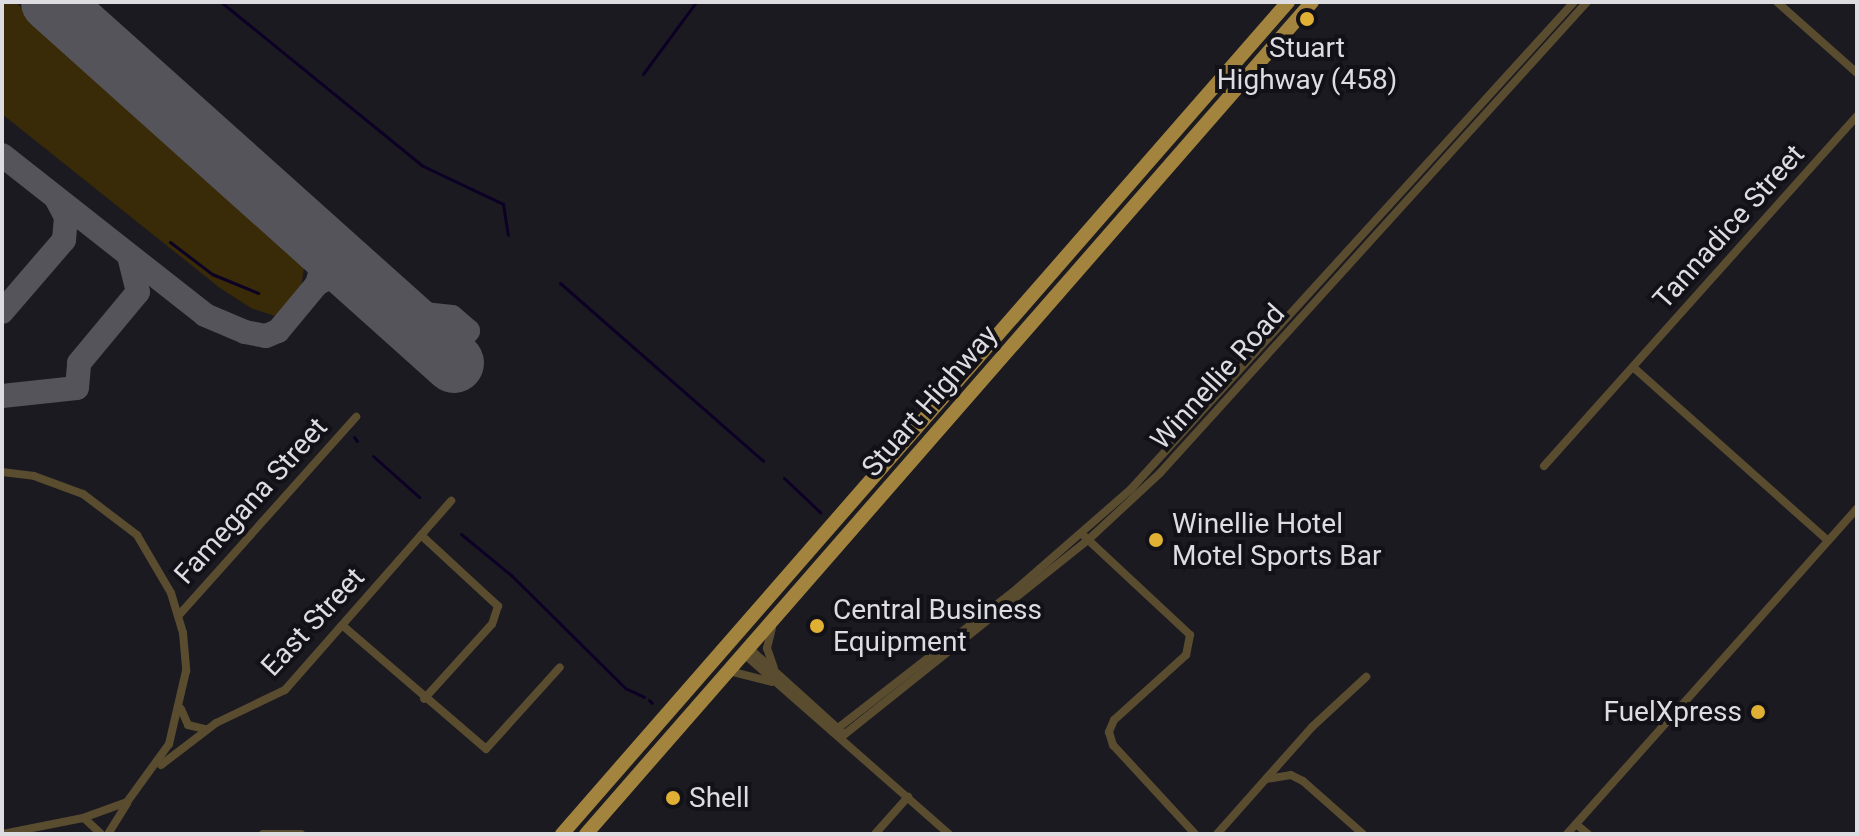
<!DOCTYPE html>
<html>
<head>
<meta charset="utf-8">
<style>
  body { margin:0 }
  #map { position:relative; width:1859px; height:836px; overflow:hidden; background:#1c1a21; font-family:Roboto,sans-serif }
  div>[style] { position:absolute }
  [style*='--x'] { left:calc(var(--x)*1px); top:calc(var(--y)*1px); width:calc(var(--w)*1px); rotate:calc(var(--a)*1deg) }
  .green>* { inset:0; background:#392b07 }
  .stream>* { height:3px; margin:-1.5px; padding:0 1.5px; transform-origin:1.5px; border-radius:1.5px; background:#0d0025 }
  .taxiway>* { height:24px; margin:-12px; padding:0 12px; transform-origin:12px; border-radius:12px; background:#56545b }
  .runway>* { height:60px; margin:-30px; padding:0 30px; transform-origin:30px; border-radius:30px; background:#56545b }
  .minor>* { height:8px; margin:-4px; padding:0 4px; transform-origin:4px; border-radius:4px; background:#594c2f }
  .trunk>* { height:14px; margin:-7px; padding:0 7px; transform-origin:7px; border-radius:7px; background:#a2843e }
  .dots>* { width:22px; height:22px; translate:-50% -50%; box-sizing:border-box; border:4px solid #131118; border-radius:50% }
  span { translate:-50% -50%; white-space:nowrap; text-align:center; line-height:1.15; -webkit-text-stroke:8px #131118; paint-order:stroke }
  .poi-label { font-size:28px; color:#dddce1 }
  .left { translate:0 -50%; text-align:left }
  .right { translate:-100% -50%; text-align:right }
  .street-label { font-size:28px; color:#dddce1 }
  .frame { position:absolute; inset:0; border:4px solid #dddce1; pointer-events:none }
</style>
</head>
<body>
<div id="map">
  <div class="green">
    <i style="clip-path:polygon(2px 2px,15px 2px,305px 261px,301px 287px,278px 317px,251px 308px,220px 288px,2px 114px)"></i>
  </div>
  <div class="stream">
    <i style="--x:221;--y:2;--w:260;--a:39.1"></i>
    <i style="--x:423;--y:166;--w:89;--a:25.4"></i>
    <i style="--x:503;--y:204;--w:31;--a:81"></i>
    <i style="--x:643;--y:74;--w:89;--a:-53.6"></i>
    <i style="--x:170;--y:242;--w:53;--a:37.3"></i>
    <i style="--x:212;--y:274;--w:50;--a:22.4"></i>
    <i style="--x:560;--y:283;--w:270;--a:41.2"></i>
    <i style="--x:354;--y:437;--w:5;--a:53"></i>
    <i style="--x:373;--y:456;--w:62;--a:41.7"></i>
    <i style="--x:784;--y:478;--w:50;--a:43.4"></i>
    <i style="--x:461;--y:534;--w:65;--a:39.4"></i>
    <i style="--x:511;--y:575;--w:161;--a:44.7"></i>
    <i style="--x:625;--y:688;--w:21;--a:25"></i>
    <i style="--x:649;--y:700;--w:4;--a:45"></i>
  </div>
  <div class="taxiway">
    <i style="--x:2;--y:155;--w:258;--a:38.2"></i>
    <i style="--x:205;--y:315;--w:43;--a:23"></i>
    <i style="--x:245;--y:332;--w:21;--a:11"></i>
    <i style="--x:266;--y:336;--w:13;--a:-23"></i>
    <i style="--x:278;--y:331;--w:61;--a:-50.3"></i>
    <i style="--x:317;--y:284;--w:26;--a:-74"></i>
    <i style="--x:324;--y:259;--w:23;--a:-113"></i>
    <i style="--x:317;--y:284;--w:26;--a:-28"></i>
    <i style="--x:340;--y:272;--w:25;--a:21"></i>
    <i style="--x:396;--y:311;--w:56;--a:6.1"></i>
    <i style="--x:452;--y:317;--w:21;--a:41"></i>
    <i style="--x:468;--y:331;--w:33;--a:134"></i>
    <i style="--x:2;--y:312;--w:95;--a:-49.3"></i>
    <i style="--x:64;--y:240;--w:23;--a:-85"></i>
    <i style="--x:66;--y:217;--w:21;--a:-118"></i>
    <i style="--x:2;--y:396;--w:75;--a:-6.1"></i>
    <i style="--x:77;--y:388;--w:25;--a:-85"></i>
    <i style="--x:79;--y:363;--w:92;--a:-50.3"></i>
    <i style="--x:138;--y:292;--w:37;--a:-104"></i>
  </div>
  <div class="runway">
    <i style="--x:51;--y:2;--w:541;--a:41.85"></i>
  </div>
  <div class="minor">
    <i style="--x:1777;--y:2;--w:107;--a:41.6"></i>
    <i style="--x:1633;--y:367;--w:261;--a:41.7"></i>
    <i style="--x:1544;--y:466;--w:470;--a:-48.2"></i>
    <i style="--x:2;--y:472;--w:32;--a:7"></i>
    <i style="--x:34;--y:476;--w:52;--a:20.2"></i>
    <i style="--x:83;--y:494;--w:68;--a:37.2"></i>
    <i style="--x:137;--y:535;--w:67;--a:59.6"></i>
    <i style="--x:171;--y:593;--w:42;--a:73.3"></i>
    <i style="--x:183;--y:633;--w:38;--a:85"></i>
    <i style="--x:186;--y:671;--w:75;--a:103.1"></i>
    <i style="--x:169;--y:744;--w:72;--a:125.9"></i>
    <i style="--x:127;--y:802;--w:47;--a:160"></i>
    <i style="--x:83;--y:818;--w:83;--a:168.8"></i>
    <i style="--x:421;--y:535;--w:105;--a:42.7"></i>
    <i style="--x:498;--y:606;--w:19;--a:108"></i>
    <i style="--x:492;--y:624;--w:101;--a:132.2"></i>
    <i style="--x:1084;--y:536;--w:145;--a:43"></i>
    <i style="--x:1190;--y:635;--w:20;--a:101"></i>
    <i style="--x:1186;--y:655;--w:97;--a:137.9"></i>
    <i style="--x:1114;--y:720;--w:13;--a:113"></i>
    <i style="--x:1109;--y:732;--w:14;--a:73"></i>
    <i style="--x:1113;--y:745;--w:121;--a:47.3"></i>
    <i style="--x:179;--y:615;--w:266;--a:-48.2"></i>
    <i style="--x:342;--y:625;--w:190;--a:40.7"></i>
    <i style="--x:486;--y:749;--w:110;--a:-47.9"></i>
    <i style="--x:772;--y:628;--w:21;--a:104"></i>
    <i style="--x:767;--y:648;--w:21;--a:71"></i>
    <i style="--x:749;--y:648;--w:124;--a:42.1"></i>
    <i style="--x:744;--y:654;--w:273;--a:41.3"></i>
    <i style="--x:729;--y:671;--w:44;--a:14.3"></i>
    <i style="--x:181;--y:709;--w:17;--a:66"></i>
    <i style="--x:188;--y:725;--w:18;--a:13"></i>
    <i style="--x:833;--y:732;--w:228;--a:-37.9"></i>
    <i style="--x:1013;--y:592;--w:157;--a:-41.1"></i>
    <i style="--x:1131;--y:489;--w:658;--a:-47.71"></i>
    <i style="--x:840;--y:738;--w:317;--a:-38.6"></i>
    <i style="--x:1088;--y:540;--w:98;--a:-42.9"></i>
    <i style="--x:1160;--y:473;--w:636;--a:-47.81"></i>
    <i style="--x:161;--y:765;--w:69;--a:-37.4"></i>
    <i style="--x:216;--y:723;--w:76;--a:-25.6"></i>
    <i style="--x:285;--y:690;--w:252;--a:-48.7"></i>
    <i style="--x:1266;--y:779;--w:25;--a:-9"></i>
    <i style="--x:1291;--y:775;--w:13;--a:27"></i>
    <i style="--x:1303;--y:781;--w:80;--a:41.5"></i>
    <i style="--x:84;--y:818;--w:23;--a:43"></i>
    <i style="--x:1576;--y:824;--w:16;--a:40"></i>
    <i style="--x:108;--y:834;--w:36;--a:-58"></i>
    <i style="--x:263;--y:834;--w:38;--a:0"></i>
    <i style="--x:875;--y:834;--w:50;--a:-48.3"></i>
    <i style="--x:1217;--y:834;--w:143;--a:-48.4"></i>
    <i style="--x:1312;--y:727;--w:74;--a:-42.8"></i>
    <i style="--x:1567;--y:834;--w:436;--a:-48.3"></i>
  </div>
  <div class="trunk">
    <i style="--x:562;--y:834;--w:1104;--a:-48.89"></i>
    <i style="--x:586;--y:834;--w:1104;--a:-48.89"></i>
  </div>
  <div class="dots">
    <i style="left:1307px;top:19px;background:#e0b034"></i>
    <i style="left:1156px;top:540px;background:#e0b034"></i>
    <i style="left:817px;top:626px;background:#e0b034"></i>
    <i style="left:1758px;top:712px;background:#e0b034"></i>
    <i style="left:673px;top:798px;background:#e0b034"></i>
  </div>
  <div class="poi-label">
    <span style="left:1307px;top:64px">Stuart<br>Highway (458)</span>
    <span class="left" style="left:1172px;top:540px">Winellie Hotel<br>Motel Sports Bar</span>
    <span class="left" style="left:833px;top:626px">Central Business<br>Equipment</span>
    <span class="right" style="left:1742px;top:712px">FuelXpress</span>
    <span class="left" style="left:689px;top:798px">Shell</span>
  </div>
  <div class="street-label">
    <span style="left:1729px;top:227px;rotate:-48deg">Tannadice Street</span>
    <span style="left:1218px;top:377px;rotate:-48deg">Winnellie Road</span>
    <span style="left:930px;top:401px;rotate:-49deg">Stuart Highway</span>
    <span style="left:251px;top:501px;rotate:-48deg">Famegana Street</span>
    <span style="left:313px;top:622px;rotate:-47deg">East Street</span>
  </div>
  <div class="frame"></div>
</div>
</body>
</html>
